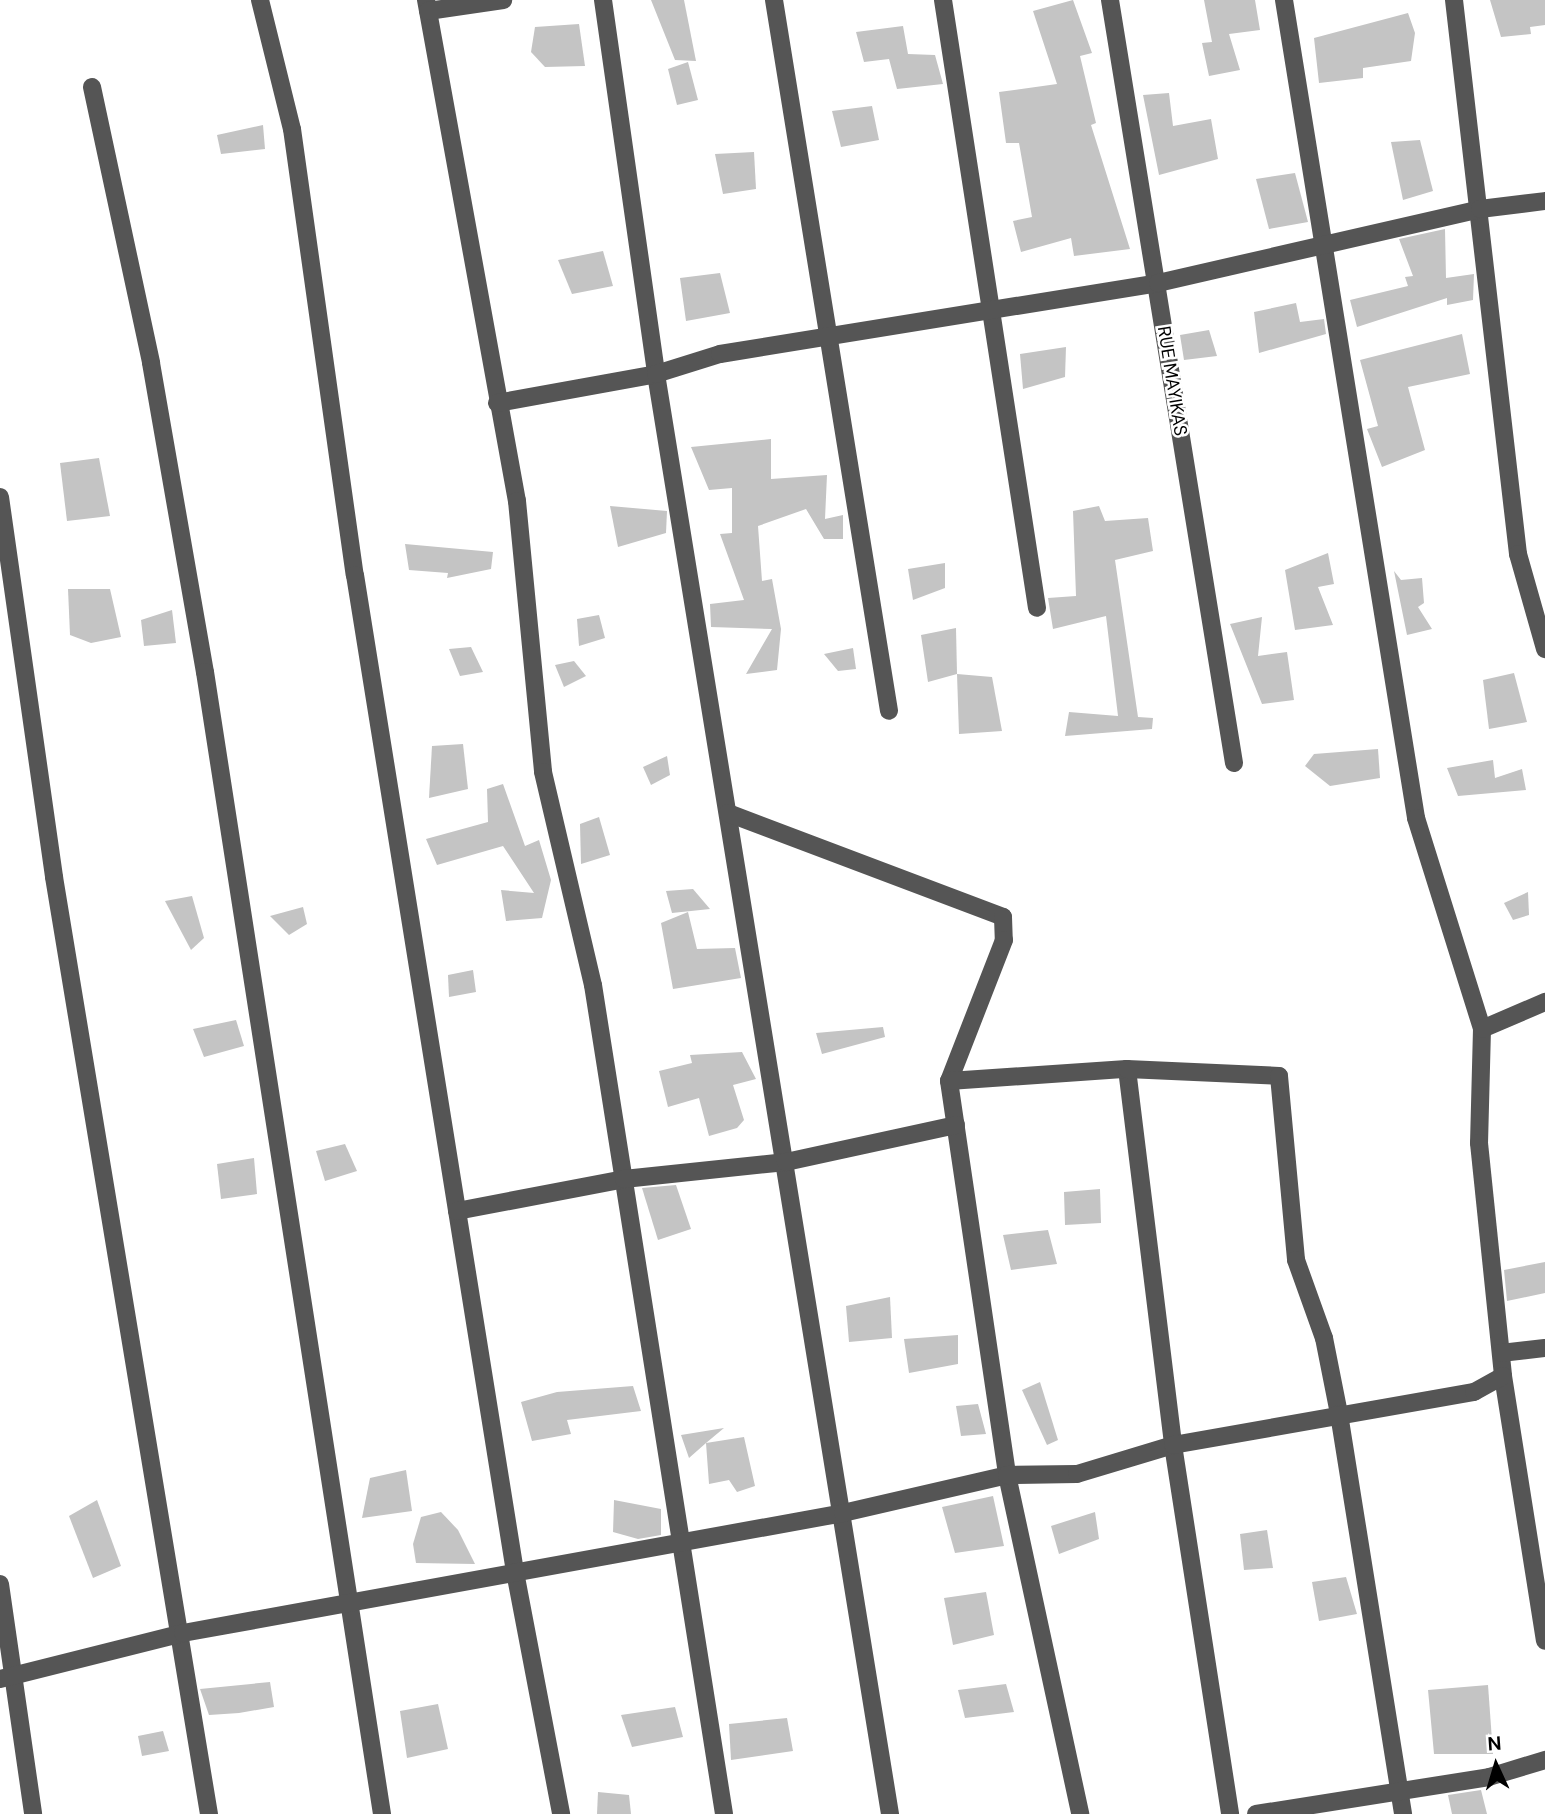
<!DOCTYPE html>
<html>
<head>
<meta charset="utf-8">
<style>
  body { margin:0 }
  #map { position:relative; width:1545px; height:1814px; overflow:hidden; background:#fff; font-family:"DM Sans",sans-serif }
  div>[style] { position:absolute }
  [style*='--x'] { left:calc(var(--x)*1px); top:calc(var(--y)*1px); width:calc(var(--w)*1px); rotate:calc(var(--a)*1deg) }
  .building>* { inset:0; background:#c4c4c4 }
  .minor>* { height:18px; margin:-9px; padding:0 9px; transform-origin:9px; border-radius:9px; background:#555 }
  span { translate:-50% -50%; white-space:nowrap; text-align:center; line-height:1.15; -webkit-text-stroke:5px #fff; paint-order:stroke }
  .street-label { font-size:18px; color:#000 }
  .north { position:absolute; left:1461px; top:1730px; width:70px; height:70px; -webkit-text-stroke:5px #fff; paint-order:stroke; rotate:356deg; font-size:19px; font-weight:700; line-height:28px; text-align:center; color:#000 }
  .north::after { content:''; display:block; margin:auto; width:24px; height:32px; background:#000; clip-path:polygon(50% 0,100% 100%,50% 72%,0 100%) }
</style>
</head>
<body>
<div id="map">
  <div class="building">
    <i style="clip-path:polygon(651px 0,684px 0,696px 61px,675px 60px)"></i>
    <i style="clip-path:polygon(1073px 0,1092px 53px,1080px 56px,1096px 123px,1091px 125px,1130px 249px,1074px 256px,1071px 238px,1021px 252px,1013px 221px,1032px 217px,1019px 143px,1006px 143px,999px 92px,1057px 84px,1033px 11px)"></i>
    <i style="clip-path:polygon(1204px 0,1255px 0,1260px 30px,1229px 34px,1240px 70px,1209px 76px,1202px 43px,1212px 42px)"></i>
    <i style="clip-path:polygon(1490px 0,1545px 0,1545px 25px,1530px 27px,1531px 34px,1501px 37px)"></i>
    <i style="clip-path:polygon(1408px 13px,1415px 33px,1411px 61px,1363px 68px,1363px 78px,1319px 83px,1314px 38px)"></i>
    <i style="clip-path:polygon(579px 24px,585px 66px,545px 67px,531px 52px,535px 27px)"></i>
    <i style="clip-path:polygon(903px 26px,908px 54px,935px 55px,943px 84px,897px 89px,889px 59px,864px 62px,856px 32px)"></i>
    <i style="clip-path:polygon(688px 62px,698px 100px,677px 105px,668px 69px)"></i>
    <i style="clip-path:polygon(1169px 93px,1173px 126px,1211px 119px,1218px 159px,1159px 175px,1143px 95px)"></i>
    <i style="clip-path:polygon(872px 106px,879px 140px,841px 147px,832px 111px)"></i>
    <i style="clip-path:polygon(263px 125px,265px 149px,221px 154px,217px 135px)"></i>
    <i style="clip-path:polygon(1420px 140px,1433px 191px,1403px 200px,1391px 142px)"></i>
    <i style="clip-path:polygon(754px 152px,756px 189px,723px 194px,715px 154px)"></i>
    <i style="clip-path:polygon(1295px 173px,1308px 222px,1269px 229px,1256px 179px)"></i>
    <i style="clip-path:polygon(1445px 229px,1446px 278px,1474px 274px,1473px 300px,1447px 305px,1447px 298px,1357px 327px,1350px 300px,1408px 286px,1405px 277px,1413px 276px,1399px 239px)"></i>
    <i style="clip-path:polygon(603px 251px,613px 286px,572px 294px,558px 260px)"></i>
    <i style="clip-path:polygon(720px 273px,730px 313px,686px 321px,680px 278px)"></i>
    <i style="clip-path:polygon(1296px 303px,1300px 322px,1324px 319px,1326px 334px,1259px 353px,1254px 312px)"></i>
    <i style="clip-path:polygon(1209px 330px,1217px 356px,1184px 360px,1180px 335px)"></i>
    <i style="clip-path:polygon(1462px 334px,1470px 374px,1408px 387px,1425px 450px,1382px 467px,1367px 429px,1378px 426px,1360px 360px)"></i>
    <i style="clip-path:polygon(1066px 347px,1065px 377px,1023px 389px,1020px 354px)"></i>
    <i style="clip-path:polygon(771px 439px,771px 479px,827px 475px,825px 519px,843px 515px,843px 539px,824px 539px,806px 509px,758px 526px,762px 581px,772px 579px,781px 629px,777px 670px,746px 674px,772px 629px,711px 627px,710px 604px,744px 600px,720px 534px,732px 533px,732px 488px,709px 490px,691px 447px)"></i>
    <i style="clip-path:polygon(99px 458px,110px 516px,67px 521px,60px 463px)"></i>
    <i style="clip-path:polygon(610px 506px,667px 511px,666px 533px,618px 547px)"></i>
    <i style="clip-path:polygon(1099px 506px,1105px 521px,1148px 518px,1153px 551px,1115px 560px,1138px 717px,1153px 718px,1152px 729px,1065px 736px,1069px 712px,1118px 716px,1106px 616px,1053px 629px,1048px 598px,1076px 596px,1073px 511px)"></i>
    <i style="clip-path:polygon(405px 544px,493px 552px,491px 569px,447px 578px,448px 573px,409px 570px)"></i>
    <i style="clip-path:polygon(1328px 553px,1334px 584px,1318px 587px,1333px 625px,1295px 630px,1285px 570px)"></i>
    <i style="clip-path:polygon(945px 563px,945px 588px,913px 600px,908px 569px)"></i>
    <i style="clip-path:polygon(1394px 571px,1401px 580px,1422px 578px,1424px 603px,1418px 607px,1432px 629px,1407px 635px)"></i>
    <i style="clip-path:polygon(68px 589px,110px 589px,121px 637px,91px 643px,70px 635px)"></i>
    <i style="clip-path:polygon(172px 610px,176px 643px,144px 646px,141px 620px)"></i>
    <i style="clip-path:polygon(599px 615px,605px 638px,579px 646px,577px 619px)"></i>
    <i style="clip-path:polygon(1262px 617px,1258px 656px,1287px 652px,1294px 700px,1262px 704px,1230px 624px)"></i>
    <i style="clip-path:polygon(956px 628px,957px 674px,928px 682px,921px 635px)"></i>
    <i style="clip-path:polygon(471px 647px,483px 672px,460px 676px,449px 649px)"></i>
    <i style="clip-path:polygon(853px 648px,856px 669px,838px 671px,824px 654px)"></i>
    <i style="clip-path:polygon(574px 661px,586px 676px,564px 687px,555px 665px)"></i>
    <i style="clip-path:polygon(1514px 673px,1527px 722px,1489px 729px,1483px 680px)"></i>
    <i style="clip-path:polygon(957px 674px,992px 677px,1002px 731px,959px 734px)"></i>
    <i style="clip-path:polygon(463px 744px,468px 789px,429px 798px,432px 746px)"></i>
    <i style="clip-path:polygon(1378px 749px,1380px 778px,1330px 786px,1305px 766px,1314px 754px)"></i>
    <i style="clip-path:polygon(667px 756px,670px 775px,651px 785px,643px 767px)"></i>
    <i style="clip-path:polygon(1493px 760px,1495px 778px,1522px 769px,1526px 790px,1458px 796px,1447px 768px)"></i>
    <i style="clip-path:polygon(503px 784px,525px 846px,539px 840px,551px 880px,542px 918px,506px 921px,501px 890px,534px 893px,503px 846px,437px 865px,426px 839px,488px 822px,487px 789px)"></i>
    <i style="clip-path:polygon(599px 817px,610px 855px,581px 864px,580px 824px)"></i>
    <i style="clip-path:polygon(693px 889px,710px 909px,672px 913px,666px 891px)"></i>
    <i style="clip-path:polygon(1528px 892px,1529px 915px,1513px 920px,1504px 903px)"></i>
    <i style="clip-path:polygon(192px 896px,204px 938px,191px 950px,165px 901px)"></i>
    <i style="clip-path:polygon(303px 907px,307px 924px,289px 935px,270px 916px)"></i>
    <i style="clip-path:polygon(688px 912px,697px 949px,735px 948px,741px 978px,673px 989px,661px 923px)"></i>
    <i style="clip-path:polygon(473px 970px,476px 992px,449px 997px,448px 975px)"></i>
    <i style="clip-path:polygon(236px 1020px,244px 1046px,204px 1057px,193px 1029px)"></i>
    <i style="clip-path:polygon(883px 1027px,885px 1037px,822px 1054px,816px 1033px)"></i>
    <i style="clip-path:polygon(742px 1052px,756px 1079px,733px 1085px,744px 1120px,737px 1128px,709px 1136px,699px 1098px,668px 1107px,659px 1071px,692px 1063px,690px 1055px)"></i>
    <i style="clip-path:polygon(345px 1144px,357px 1171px,325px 1181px,316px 1151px)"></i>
    <i style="clip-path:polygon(254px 1158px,257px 1194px,221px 1199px,217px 1164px)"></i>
    <i style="clip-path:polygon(676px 1185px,691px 1229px,658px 1240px,642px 1188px)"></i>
    <i style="clip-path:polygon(1100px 1189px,1101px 1223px,1065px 1225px,1064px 1192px)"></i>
    <i style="clip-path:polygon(1048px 1230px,1057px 1264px,1011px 1270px,1003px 1235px)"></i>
    <i style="clip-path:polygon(1545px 1262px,1545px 1293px,1507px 1301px,1504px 1270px)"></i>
    <i style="clip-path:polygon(890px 1297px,892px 1338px,849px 1342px,846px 1306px)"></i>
    <i style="clip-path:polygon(958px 1335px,958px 1364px,909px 1373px,904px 1339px)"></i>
    <i style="clip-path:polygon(1040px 1382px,1058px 1440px,1047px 1445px,1022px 1390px)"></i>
    <i style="clip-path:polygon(633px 1386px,641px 1411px,567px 1420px,571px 1434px,532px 1441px,521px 1402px,557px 1392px)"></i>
    <i style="clip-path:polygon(978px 1404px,986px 1434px,961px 1436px,956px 1406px)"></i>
    <i style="clip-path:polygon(724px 1428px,706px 1443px,689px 1458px,681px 1435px)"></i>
    <i style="clip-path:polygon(744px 1437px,755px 1486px,737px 1492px,729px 1480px,709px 1484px,706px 1443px)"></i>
    <i style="clip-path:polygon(406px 1470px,412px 1511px,362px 1518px,370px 1478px)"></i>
    <i style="clip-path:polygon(993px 1496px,1004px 1546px,955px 1553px,942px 1507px)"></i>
    <i style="clip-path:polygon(97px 1500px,121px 1566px,93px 1578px,69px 1516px)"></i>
    <i style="clip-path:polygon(614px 1500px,661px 1509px,661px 1535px,638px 1539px,613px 1532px)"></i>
    <i style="clip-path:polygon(441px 1512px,458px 1530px,475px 1564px,416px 1563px,413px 1544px,421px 1517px)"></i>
    <i style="clip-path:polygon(1095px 1512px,1099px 1539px,1059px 1554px,1051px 1526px)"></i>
    <i style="clip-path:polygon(1267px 1530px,1273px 1568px,1244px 1570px,1240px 1534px)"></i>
    <i style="clip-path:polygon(1346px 1577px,1357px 1614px,1319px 1621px,1312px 1582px)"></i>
    <i style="clip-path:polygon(986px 1592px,994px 1635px,953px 1645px,944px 1598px)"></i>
    <i style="clip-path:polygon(270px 1682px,274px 1707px,239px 1713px,209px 1715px,200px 1689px)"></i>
    <i style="clip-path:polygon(1006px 1684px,1014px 1712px,965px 1718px,958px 1690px)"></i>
    <i style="clip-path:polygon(1488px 1685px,1493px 1754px,1434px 1754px,1428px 1690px)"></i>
    <i style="clip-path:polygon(438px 1704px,448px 1749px,407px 1758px,400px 1711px)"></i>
    <i style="clip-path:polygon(675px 1707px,683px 1737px,632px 1747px,621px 1715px)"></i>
    <i style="clip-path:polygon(787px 1718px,793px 1751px,731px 1760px,729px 1724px)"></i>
    <i style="clip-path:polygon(163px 1731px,169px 1751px,142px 1756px,138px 1736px)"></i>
    <i style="clip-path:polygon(1481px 1790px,1487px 1814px,1452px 1814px,1448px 1795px)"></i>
    <i style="clip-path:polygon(598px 1792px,629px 1795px,631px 1814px,597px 1814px)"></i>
  </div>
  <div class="minor">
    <i style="--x:260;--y:0;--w:133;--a:76.1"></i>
    <i style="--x:292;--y:129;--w:450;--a:82"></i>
    <i style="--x:355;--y:575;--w:1010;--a:80.88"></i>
    <i style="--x:515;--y:1572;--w:246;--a:79.2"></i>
    <i style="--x:426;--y:0;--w:509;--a:79.71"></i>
    <i style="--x:517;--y:501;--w:272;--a:84.5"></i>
    <i style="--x:543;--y:772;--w:219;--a:76.8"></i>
    <i style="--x:593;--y:985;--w:839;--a:81.02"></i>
    <i style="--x:603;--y:0;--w:378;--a:81.9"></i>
    <i style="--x:656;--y:374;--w:1459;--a:80.77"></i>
    <i style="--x:774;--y:0;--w:720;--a:80.81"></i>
    <i style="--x:943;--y:0;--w:615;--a:81.21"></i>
    <i style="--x:1110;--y:0;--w:773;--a:80.77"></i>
    <i style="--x:1284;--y:0;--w:829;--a:80.83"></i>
    <i style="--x:1416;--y:818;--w:221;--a:72.6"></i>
    <i style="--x:1482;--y:1029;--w:114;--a:91.5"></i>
    <i style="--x:1479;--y:1143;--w:234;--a:84.1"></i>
    <i style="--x:1503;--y:1376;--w:268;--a:81"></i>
    <i style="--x:1454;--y:0;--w:558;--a:83.41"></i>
    <i style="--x:1518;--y:554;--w:99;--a:74.1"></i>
    <i style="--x:428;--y:11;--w:76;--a:-8.3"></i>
    <i style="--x:92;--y:87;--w:282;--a:77.9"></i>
    <i style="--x:151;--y:363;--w:314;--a:80.1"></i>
    <i style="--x:205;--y:672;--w:1156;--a:81.19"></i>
    <i style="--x:497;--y:403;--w:162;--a:-10.3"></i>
    <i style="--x:656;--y:374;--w:67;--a:-17.4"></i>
    <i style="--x:720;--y:354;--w:444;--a:-9.2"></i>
    <i style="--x:1158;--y:283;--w:330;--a:-12.9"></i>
    <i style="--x:1480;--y:209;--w:65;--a:-7"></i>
    <i style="--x:0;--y:497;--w:384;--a:81.9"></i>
    <i style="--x:54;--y:877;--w:950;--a:80.61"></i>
    <i style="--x:728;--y:813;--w:294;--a:20.7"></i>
    <i style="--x:1003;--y:917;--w:23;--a:88"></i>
    <i style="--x:1004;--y:940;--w:151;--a:111.3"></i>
    <i style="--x:949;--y:1081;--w:398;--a:81.6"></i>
    <i style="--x:1007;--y:1475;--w:347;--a:77.8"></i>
    <i style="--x:1482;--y:1029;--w:69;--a:-23.2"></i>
    <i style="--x:1127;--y:1069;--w:379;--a:83"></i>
    <i style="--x:1173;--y:1445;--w:373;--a:81.2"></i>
    <i style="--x:949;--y:1081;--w:178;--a:-3.9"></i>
    <i style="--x:1127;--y:1069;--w:152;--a:2.6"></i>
    <i style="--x:1279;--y:1076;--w:185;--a:84.7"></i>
    <i style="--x:1296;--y:1260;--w:83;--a:70.3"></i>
    <i style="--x:1324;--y:1338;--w:77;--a:78.8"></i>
    <i style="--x:1339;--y:1414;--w:405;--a:80.9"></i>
    <i style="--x:457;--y:1211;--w:170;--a:-10.8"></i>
    <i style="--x:624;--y:1179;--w:163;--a:-6"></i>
    <i style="--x:786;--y:1162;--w:174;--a:-12.3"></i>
    <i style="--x:1501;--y:1353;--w:44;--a:-6.5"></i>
    <i style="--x:0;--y:1584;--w:232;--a:81.8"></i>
    <i style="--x:0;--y:1679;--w:189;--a:-14.1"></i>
    <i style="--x:183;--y:1633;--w:671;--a:-10.3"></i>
    <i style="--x:843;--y:1513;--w:168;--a:-13"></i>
    <i style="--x:1007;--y:1475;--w:70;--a:-0.8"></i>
    <i style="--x:1077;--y:1474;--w:100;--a:-16.8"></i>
    <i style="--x:1173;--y:1445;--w:306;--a:-10"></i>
    <i style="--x:1474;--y:1392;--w:33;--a:-29"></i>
    <i style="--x:1256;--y:1814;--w:236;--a:-9"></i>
    <i style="--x:1489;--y:1777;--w:59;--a:-16.9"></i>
  </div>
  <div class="street-label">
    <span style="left:1172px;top:381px;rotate:81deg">RUE MAYIKAS</span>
  </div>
  <div class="north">N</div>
</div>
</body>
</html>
